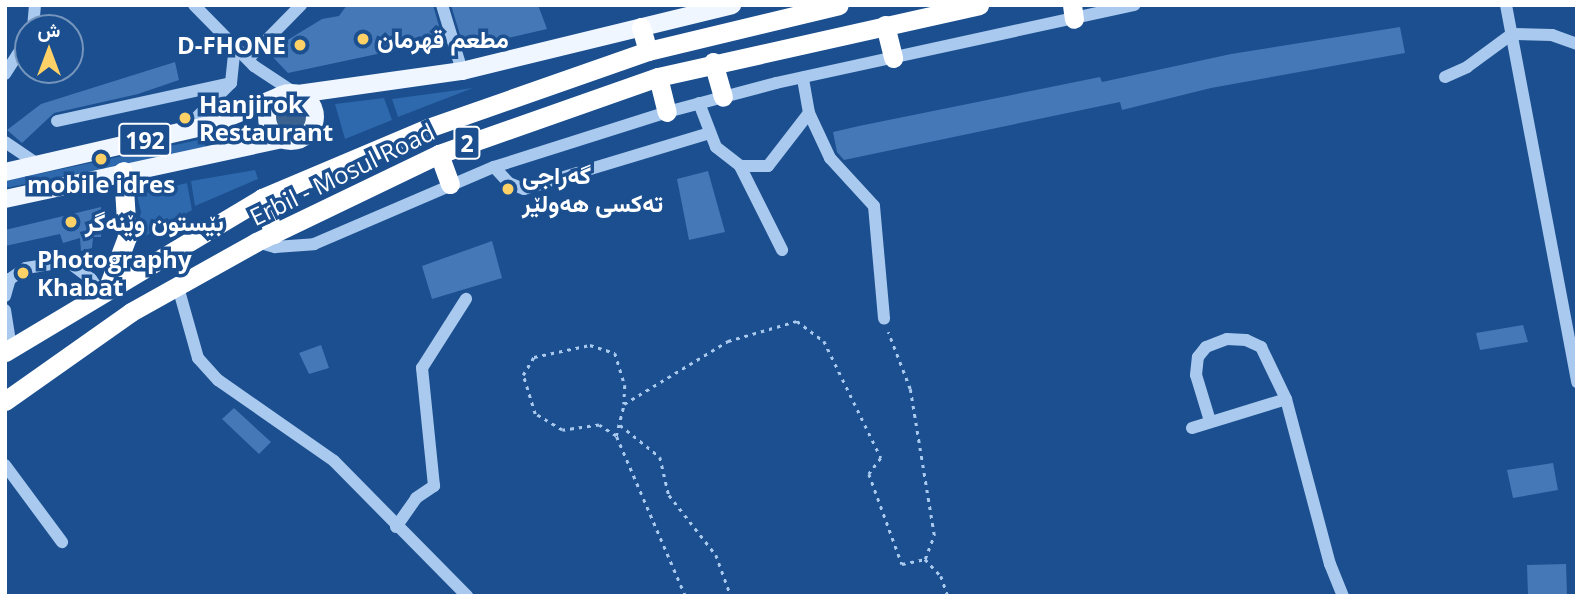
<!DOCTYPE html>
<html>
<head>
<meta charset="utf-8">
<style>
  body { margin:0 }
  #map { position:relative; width:1582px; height:601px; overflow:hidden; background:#1b4f8f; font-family:"Open Sans",Vazirmatn,sans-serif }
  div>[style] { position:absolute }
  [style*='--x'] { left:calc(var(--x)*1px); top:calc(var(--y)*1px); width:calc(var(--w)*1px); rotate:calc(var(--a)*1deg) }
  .green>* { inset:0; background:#2e69ad }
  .water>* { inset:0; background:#3c6290 }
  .round { border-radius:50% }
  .building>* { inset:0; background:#4478b7 }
  .path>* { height:2.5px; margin-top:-1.25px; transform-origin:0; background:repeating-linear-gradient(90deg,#a9c9ee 0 3.5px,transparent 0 8.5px) }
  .minor>* { height:12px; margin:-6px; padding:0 6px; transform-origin:6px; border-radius:6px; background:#a9c9ee }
  .major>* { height:18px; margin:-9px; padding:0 9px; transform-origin:9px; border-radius:9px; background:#f0f6ff }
  .major>.ring { margin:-9px; padding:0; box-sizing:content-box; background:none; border:18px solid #f0f6ff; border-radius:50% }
  .highway>* { height:19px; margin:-9.5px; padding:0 9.5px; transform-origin:9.5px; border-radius:9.5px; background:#fff }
  .dots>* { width:19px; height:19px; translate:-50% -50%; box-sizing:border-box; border:4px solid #1b4f8f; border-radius:50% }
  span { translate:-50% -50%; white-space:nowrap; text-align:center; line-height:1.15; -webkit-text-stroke:7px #1b4f8f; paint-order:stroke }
  .shield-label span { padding:2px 5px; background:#1b4f8f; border:2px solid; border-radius:5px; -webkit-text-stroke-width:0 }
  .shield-label { font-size:23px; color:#fff; font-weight:700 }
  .poi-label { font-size:24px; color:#fff; font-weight:700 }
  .left { translate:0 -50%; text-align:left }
  .right { translate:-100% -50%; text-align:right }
  .street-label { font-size:24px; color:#fff }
  .frame { position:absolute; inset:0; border:7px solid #fff; pointer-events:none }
  .north { position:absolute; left:14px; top:14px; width:70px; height:70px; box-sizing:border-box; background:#1b4f8f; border:2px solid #7695bc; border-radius:50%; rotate:0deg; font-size:19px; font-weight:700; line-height:28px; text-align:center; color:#fff }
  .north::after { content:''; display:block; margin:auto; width:24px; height:32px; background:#ffd166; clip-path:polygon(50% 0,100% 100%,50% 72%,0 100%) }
</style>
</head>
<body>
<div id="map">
  <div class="green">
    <i style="clip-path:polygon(473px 88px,398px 117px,392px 99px)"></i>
    <i style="clip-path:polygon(384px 98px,392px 120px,345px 139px,335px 104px)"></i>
    <i style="clip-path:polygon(203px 139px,206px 148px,5px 188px,5px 181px)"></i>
    <i style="clip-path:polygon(255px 170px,258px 179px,195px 206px,191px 181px)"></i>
    <i style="clip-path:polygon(187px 183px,192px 210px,134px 242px,141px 212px,137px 195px)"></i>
  </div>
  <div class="water">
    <i class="round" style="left:273px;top:100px;width:36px;height:36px"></i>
  </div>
  <div class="building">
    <i style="clip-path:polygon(347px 5px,433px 5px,443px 40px,288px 73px,268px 52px,322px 19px,339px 16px)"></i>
    <i style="clip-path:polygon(451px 5px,538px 5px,547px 29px,464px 48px)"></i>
    <i style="clip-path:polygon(1400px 27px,1405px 53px,1211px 88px,1122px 110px,1120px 102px,844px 160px,837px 152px,833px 132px,859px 126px,1100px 77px,1102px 82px,1231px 54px)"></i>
    <i style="clip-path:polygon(175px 62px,179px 80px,138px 94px,54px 113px,22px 143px,7px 130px,41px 104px)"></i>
    <i style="clip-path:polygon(708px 171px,725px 232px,689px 240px,677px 179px)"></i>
    <i style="clip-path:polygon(101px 207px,101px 237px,93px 237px,92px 248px,81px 251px,80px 238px,63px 243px,60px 234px,5px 246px,5px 230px)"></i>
    <i style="clip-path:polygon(492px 241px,502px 278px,432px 299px,422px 266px)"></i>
    <i style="clip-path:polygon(1523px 325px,1528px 342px,1480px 350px,1476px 333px)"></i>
    <i style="clip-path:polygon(321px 345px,329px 368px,309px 374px,299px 353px)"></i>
    <i style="clip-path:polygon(234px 408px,271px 442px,259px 454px,222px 419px)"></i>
    <i style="clip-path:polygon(1553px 463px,1558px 490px,1513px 498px,1507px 470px)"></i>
    <i style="clip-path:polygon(1566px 564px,1567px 596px,1528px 596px,1527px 565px)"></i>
  </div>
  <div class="path">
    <i style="--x:620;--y:425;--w:51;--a:38.7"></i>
    <i style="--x:660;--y:457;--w:39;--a:77"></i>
    <i style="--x:669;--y:495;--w:76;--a:51.9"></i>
    <i style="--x:716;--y:555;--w:44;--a:69.9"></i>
    <i style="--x:616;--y:436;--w:20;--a:-147"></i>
    <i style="--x:599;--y:425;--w:37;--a:172"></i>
    <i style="--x:562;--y:430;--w:31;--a:-149"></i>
    <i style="--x:535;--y:414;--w:41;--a:-107.1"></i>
    <i style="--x:523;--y:375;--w:21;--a:-59"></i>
    <i style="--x:534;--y:357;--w:57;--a:-12.1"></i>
    <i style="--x:590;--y:345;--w:26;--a:18"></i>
    <i style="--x:615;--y:353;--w:34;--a:73"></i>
    <i style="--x:625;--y:385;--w:19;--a:93"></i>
    <i style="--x:925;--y:559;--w:23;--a:47"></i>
    <i style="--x:941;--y:576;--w:21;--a:71"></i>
    <i style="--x:685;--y:596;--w:174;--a:-113.3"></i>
    <i style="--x:616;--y:436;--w:33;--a:-76"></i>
    <i style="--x:624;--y:404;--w:122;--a:-31.2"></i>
    <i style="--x:728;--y:341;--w:72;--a:-16.2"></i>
    <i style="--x:797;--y:321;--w:34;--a:37"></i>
    <i style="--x:824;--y:341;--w:130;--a:64"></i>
    <i style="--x:881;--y:458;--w:20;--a:127"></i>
    <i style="--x:869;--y:474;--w:96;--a:69.9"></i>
    <i style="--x:902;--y:564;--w:24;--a:-12"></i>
    <i style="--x:925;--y:559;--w:26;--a:-69"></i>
    <i style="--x:934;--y:535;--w:148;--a:-99.3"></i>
    <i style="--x:910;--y:389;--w:61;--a:-111.1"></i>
  </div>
  <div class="minor">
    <i style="--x:194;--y:5;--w:86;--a:45.5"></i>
    <i style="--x:254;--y:66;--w:49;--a:33.4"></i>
    <i style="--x:442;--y:5;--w:69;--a:73.1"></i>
    <i style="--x:1506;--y:5;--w:384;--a:79.3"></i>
    <i style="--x:33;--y:28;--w:23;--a:-85"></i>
    <i style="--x:248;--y:59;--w:76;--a:-45.5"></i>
    <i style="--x:5;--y:74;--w:43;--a:-57.4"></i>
    <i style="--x:1445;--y:77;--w:24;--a:-24"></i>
    <i style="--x:1467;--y:67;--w:56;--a:-36.3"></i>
    <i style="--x:1512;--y:34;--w:40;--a:1.4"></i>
    <i style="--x:1552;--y:35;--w:27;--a:20"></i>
    <i style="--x:699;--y:103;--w:47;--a:68.9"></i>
    <i style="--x:716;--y:147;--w:31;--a:38"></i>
    <i style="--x:740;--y:166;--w:28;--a:0"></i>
    <i style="--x:768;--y:166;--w:67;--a:-52.3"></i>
    <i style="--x:809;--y:113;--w:36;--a:-100"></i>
    <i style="--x:809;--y:113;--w:50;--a:65"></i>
    <i style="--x:830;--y:158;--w:65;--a:47.5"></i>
    <i style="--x:874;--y:206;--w:113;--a:84.9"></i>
    <i style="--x:57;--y:121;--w:178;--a:-12.3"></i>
    <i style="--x:185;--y:129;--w:65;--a:-45"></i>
    <i style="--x:231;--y:83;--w:39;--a:-84"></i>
    <i style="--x:5;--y:142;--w:40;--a:34"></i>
    <i style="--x:740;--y:166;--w:94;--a:63.4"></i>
    <i style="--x:494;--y:167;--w:22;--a:47"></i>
    <i style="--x:509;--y:183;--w:16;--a:22"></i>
    <i style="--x:524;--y:189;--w:194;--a:-16.8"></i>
    <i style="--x:257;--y:242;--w:19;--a:16"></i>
    <i style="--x:275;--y:247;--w:39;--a:-4"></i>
    <i style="--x:314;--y:244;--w:196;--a:-23.2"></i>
    <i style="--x:494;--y:167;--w:182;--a:-17.6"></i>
    <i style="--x:667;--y:112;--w:113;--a:-14.9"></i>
    <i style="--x:776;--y:83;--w:367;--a:-12.3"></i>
    <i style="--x:178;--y:287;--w:74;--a:74.3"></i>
    <i style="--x:198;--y:358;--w:30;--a:48"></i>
    <i style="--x:218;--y:380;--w:141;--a:34.9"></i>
    <i style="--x:334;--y:461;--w:190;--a:45.4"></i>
    <i style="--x:5;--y:296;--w:18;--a:-74"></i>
    <i style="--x:10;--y:279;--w:19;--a:-35"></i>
    <i style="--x:26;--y:268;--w:36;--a:-9"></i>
    <i style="--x:62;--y:262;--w:9;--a:13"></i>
    <i style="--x:71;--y:264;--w:25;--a:37"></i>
    <i style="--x:91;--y:279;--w:16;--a:55"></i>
    <i style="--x:5;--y:310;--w:37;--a:81"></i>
    <i style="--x:1210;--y:421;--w:48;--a:-106.9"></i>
    <i style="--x:1196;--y:375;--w:18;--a:-84"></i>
    <i style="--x:1198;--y:357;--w:13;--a:-51"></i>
    <i style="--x:1206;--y:347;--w:22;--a:-21"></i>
    <i style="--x:1227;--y:339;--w:19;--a:3"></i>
    <i style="--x:1246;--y:340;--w:17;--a:25"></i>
    <i style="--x:1261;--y:347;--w:58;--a:64.3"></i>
    <i style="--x:1286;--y:399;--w:171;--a:75.1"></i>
    <i style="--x:1330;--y:564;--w:35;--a:68"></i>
    <i style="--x:1192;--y:428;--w:98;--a:-17.1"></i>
    <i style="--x:5;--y:465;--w:96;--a:53.5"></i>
    <i style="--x:396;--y:527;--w:35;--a:-55"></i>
    <i style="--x:416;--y:498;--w:22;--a:-34"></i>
    <i style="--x:434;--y:486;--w:119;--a:-95.8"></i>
    <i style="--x:422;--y:368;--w:82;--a:-57.5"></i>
  </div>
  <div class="major">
    <i class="ring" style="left:267px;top:93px;width:30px;height:30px"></i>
    <i style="--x:298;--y:94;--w:166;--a:-8"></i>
    <i style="--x:462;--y:71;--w:278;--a:-13.7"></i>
    <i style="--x:5;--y:172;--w:210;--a:-12.9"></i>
    <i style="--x:210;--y:125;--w:76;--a:-22.5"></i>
    <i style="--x:5;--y:199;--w:284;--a:-12.2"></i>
  </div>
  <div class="highway">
    <i style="--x:1072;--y:5;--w:14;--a:82"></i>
    <i style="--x:885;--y:25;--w:34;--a:76"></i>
    <i style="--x:641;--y:27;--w:25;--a:74"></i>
    <i style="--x:713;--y:62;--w:36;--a:74"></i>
    <i style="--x:658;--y:77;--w:36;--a:76"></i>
    <i style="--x:439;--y:154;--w:32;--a:70"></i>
    <i style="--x:262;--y:198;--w:38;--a:72"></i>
    <i style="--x:108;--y:287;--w:53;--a:-69.2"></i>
    <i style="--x:127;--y:237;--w:66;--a:-93.5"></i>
    <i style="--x:5;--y:352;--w:300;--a:-30.9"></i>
    <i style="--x:262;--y:198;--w:180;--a:-22.9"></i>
    <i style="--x:428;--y:128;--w:233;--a:-19.3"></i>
    <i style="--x:648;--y:51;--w:196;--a:-13.5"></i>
    <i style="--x:5;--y:401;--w:154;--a:-35.2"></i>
    <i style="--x:131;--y:312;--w:143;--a:-29.2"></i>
    <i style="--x:256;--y:242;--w:203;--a:-25.7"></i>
    <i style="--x:439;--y:154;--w:232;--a:-19.4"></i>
    <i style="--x:658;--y:77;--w:329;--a:-12.6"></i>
  </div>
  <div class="dots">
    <i style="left:363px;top:39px;background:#ffd166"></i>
    <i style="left:300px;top:45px;background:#ffd166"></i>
    <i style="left:185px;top:118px;background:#ffd166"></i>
    <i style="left:101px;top:159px;background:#ffd166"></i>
    <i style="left:508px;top:189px;background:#ffd166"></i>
    <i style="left:71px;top:222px;background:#ffd166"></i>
    <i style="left:23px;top:273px;background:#ffd166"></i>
  </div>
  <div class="shield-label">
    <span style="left:145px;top:140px">192</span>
    <span style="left:467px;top:143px">2</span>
  </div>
  <div class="poi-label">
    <span class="left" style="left:377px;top:39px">مطعم قهرمان</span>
    <span class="right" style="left:286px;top:45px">D-FHONE</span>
    <span class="left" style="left:199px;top:118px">Hanjirok<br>Restaurant</span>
    <span class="left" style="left:522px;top:189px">گەراجی<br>تەکسی هەولێر</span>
    <span style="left:101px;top:184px">mobile idres</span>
    <span class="left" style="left:85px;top:222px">بێستون وێنەگر</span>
    <span class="left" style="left:37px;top:273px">Photography<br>Khabat</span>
  </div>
  <div class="street-label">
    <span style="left:342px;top:174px;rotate:-26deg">Erbil - Mosul Road</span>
  </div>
  <div class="frame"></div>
  <div class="north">ش</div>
</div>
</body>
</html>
